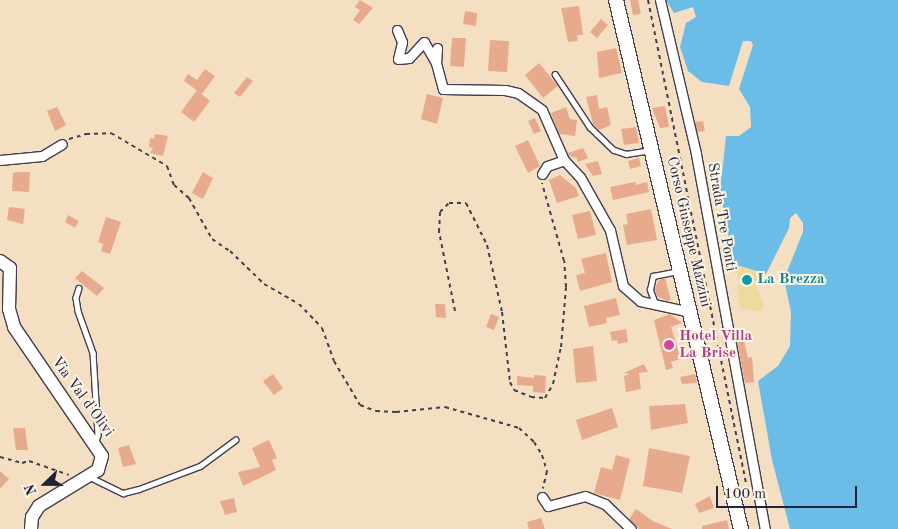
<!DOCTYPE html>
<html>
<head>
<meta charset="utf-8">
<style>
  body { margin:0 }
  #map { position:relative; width:898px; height:529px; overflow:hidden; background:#f4dfc2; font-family:"Old Standard TT",serif }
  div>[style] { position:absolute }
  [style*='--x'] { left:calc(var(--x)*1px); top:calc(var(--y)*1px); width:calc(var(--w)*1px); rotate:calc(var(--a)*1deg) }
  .sand>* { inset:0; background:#eeda9e }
  .water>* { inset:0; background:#6bbde7 }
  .building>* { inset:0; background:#e8aa8d }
  .path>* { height:2px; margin-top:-1px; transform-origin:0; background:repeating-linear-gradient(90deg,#423e4f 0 4px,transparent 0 8px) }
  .roads { filter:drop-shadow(1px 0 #423e4f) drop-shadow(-1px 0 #423e4f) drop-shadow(0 1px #423e4f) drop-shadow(0 -1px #423e4f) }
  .lane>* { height:4.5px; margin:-2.25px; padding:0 2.25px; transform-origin:2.25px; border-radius:2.25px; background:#fff }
  .street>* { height:9px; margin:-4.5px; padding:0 4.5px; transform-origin:4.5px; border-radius:4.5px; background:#fff }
  .secondary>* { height:12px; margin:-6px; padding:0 6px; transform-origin:6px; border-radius:6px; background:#fff }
  .primary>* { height:14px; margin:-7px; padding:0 7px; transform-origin:7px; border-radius:7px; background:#fff }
  .dots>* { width:14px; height:14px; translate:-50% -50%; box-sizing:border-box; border:2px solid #fcf5e5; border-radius:50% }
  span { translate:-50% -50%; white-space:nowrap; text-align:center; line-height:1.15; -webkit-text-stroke:4px #fcf5e5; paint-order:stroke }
  .street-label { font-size:15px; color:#22223b }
  .culture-label { font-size:15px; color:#0d838f; font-weight:700 }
  .left { translate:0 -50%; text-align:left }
  .hotel-label { font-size:15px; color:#b23c85; font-weight:700 }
  .north { position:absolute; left:20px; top:459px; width:50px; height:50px; -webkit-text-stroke:4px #fcf5e5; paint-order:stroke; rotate:248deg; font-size:14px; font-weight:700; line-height:20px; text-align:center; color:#22223b }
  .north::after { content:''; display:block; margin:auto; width:18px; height:22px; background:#22223b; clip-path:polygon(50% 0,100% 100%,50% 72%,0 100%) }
  .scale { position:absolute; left:716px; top:486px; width:141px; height:22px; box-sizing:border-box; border:2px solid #22223b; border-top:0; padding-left:6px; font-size:15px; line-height:18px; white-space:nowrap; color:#22223b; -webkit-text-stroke:4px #fcf5e5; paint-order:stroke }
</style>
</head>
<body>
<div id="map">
  <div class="sand">
    <i style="clip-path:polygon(730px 247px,734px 264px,766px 274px,755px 282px,764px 306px,762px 311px,740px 309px,737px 287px,740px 282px,734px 267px)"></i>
  </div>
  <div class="water">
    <i style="clip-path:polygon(666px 0,898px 0,898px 529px,790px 529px,772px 460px,758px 381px,778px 366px,790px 346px,791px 312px,784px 279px,803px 232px,803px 223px,796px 213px,790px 218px,789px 228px,766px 274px,734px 264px,720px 191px,726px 136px,739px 136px,751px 127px,750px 107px,739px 89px,753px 45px,751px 41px,743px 41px,729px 86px,702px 82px,688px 71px,680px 47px,686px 23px,696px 17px,693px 7px,674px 13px)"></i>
  </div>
  <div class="building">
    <i style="clip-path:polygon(360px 0,373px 8px,359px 24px,353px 20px,360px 10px,355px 7px)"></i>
    <i style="clip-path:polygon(630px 0,638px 0,641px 14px,633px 15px)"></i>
    <i style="clip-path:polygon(579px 6px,583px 35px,577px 35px,578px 41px,568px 42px,561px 8px)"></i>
    <i style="clip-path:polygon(465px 11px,477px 13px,476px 26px,463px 24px)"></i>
    <i style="clip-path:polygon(601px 19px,608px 25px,597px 38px,590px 32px)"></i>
    <i style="clip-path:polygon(452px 38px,466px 38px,464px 67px,450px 66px)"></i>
    <i style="clip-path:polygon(490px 40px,509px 41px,507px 72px,488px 71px)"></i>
    <i style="clip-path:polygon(616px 48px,622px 73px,599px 78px,597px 52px)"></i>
    <i style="clip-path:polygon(539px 63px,558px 86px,543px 98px,525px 75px)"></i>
    <i style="clip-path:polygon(205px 69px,215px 76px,202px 94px,184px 81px,188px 74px,197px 80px)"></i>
    <i style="clip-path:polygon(247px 77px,253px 81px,240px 97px,234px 93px)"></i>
    <i style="clip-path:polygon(197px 90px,210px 101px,194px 122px,181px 112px)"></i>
    <i style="clip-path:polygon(427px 94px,443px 98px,437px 124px,421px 119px)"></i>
    <i style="clip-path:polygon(597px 95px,599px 109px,607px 107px,611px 125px,599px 130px,593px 124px,586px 97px)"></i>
    <i style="clip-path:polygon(665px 106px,669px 127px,660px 128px,652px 108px)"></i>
    <i style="clip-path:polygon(57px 107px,66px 125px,55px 131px,47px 111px)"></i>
    <i style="clip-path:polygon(566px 107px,570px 119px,577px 120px,575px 136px,559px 134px,551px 113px)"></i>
    <i style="clip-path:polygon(535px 118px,541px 131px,534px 134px,528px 121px)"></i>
    <i style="clip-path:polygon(703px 121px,705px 131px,697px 132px,695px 122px)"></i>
    <i style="clip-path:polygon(636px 127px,639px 143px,624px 145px,621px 129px)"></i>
    <i style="clip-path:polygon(155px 134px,168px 136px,163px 156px,150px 153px,153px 148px,149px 147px,150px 138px,154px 139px)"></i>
    <i style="clip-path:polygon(528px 140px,540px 166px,528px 173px,515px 146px)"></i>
    <i style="clip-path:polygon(583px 148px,588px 158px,578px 162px,577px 158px,569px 156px,568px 153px)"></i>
    <i style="clip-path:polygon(639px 158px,641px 166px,630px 169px,628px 161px)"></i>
    <i style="clip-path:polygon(598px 161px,602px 174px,593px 176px,585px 164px)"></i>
    <i style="clip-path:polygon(18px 172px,30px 172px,29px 192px,12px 191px,13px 173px)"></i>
    <i style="clip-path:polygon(203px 172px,213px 178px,203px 199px,192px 193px)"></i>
    <i style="clip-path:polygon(560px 175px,576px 188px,579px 196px,557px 203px,549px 180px)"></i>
    <i style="clip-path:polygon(635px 182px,636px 185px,647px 182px,649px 192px,613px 200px,610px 187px)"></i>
    <i style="clip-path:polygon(9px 207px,25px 209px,23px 224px,7px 220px)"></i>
    <i style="clip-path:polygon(651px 209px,657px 240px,627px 245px,623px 225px,628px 224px,626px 214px)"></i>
    <i style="clip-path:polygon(590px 211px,596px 235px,578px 239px,572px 215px)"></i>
    <i style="clip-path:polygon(68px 215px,79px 221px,75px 228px,65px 222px)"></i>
    <i style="clip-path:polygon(106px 217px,121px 222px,110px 254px,101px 251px,103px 244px,98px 242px)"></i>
    <i style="clip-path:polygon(606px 253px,612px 282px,580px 291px,576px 275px,585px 273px,581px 259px)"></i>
    <i style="clip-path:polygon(82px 271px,104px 288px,97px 296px,75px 278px)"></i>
    <i style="clip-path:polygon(665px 278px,671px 300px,667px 301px,657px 296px,655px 288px,659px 280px)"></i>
    <i style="clip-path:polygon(616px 298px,620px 315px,606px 318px,607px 323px,589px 327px,584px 306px)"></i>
    <i style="clip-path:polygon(435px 304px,445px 304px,446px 318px,436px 317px)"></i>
    <i style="clip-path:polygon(491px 314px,499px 317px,494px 330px,486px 327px)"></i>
    <i style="clip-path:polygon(670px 314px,682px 323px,671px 327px,681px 359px,671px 362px,673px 368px,666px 370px,654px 320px)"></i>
    <i style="clip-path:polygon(626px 329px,628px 342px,618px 344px,617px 340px,612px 341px,610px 332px)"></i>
    <i style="clip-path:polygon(737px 341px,744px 341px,748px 358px,752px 357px,754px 382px,745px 383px)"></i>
    <i style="clip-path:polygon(593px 346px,597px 381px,576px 383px,573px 349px)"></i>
    <i style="clip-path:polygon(644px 364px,648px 372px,639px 373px,641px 389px,626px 392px,624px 376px,630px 374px,624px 373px)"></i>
    <i style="clip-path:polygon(273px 374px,283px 388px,274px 395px,263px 381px)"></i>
    <i style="clip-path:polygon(695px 374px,697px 383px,682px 384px,680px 377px)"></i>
    <i style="clip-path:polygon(534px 375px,546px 376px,545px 393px,533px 392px,533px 386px,517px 385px,517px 376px,534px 378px)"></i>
    <i style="clip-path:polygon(685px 404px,688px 423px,651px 430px,649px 406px)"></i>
    <i style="clip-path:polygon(612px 408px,618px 427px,582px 440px,576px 420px)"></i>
    <i style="clip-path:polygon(13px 428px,25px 428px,28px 450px,16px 450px)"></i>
    <i style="clip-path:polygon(269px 440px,277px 458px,272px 460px,276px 470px,243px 486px,238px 472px,260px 467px,252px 448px)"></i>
    <i style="clip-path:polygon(129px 445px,136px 464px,123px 467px,118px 448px)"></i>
    <i style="clip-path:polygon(649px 448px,690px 456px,682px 493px,643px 486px)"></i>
    <i style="clip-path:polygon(616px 455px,630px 459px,620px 500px,594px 493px,601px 467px,612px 470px)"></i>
    <i style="clip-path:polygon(0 471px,9px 479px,0 489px)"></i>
    <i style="clip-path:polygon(710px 496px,714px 508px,699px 513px,695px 504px)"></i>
    <i style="clip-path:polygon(234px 498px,237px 512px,225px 515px,220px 501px)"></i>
    <i style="clip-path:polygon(636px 509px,653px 521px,672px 529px,639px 529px,629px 519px)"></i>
    <i style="clip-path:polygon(541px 518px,545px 529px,529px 529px,527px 522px)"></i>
    <i style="clip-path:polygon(727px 520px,729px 529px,702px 529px,702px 526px)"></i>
  </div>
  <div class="path">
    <i style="--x:648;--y:0;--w:503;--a:78.53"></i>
    <i style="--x:69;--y:139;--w:18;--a:-16"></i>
    <i style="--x:86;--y:134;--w:25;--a:-2"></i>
    <i style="--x:111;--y:133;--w:65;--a:30.5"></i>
    <i style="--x:167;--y:166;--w:20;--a:70"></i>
    <i style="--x:174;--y:185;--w:20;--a:41"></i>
    <i style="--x:189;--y:198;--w:47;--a:60.7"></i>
    <i style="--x:212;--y:239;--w:22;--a:34"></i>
    <i style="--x:230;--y:251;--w:47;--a:44.1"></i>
    <i style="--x:264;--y:284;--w:40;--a:29.7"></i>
    <i style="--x:299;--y:304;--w:33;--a:46"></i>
    <i style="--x:322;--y:328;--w:35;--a:70"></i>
    <i style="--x:334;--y:361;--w:51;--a:59.4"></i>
    <i style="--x:360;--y:405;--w:17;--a:21"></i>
    <i style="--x:376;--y:411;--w:20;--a:3"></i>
    <i style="--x:396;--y:412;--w:49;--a:-5.8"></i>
    <i style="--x:445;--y:407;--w:77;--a:15.8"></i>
    <i style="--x:519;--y:428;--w:21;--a:43"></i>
    <i style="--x:534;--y:442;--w:15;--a:58"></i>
    <i style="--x:542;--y:455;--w:17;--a:73"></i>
    <i style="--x:547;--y:471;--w:18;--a:103"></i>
    <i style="--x:455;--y:311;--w:81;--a:-101.4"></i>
    <i style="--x:439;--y:232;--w:20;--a:-87"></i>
    <i style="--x:440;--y:212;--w:13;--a:-45"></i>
    <i style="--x:449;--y:203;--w:17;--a:0"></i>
    <i style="--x:466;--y:203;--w:47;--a:63.4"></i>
    <i style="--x:487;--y:245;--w:69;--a:77.4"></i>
    <i style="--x:502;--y:312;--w:70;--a:83.5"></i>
    <i style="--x:510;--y:382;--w:9;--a:63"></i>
    <i style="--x:514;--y:390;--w:18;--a:22"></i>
    <i style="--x:531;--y:397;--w:14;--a:4"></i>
    <i style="--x:545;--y:398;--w:16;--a:-60"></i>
    <i style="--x:553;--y:384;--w:38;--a:-78"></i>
    <i style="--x:561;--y:347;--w:60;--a:-85.2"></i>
    <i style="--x:566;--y:287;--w:26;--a:-94"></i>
    <i style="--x:564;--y:261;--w:81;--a:-105.8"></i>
    <i style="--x:0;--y:457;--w:23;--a:15"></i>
    <i style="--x:22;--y:463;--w:7;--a:-16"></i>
    <i style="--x:29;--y:461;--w:42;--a:19.3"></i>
  </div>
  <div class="roads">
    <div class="lane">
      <i style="--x:555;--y:74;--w:64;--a:56.6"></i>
      <i style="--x:590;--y:127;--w:33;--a:44"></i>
      <i style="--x:614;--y:150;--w:13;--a:18"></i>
      <i style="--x:626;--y:154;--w:25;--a:-9"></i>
      <i style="--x:79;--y:288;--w:10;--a:107"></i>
      <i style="--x:76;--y:298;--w:13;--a:81"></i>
      <i style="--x:78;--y:311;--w:45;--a:70.3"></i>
      <i style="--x:93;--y:353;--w:82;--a:86.5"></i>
      <i style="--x:98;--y:435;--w:7;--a:106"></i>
      <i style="--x:655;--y:304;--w:15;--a:-110"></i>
      <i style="--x:650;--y:290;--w:14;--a:-78"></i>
      <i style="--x:653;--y:276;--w:25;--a:-11"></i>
      <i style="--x:90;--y:477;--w:37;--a:26"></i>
      <i style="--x:123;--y:493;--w:16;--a:-14"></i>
      <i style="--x:139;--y:489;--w:65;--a:-20.7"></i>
      <i style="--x:200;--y:466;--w:44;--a:-36.6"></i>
    </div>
    <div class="street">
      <i style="--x:660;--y:0;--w:158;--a:76.8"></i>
      <i style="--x:696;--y:154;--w:381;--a:79.6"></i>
      <i style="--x:397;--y:30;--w:13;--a:67"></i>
      <i style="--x:402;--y:42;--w:17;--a:103"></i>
      <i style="--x:398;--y:59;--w:11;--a:-5"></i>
      <i style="--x:409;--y:58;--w:22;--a:-47"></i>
      <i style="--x:424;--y:42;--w:24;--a:60"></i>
      <i style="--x:436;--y:63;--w:27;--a:75"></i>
      <i style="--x:443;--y:89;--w:62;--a:0.9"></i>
      <i style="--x:505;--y:90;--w:13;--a:13"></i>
      <i style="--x:518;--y:93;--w:29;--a:35"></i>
      <i style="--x:542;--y:110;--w:55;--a:66.3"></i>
      <i style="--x:564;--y:160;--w:23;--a:47"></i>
      <i style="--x:580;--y:177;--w:61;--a:60.5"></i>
      <i style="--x:610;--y:230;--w:57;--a:76.9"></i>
      <i style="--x:623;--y:286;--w:23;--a:41"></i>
      <i style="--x:640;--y:301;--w:51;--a:12.4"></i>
      <i style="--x:436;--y:63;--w:15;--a:-86"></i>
      <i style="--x:0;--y:160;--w:42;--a:-5.4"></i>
      <i style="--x:42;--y:156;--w:23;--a:-31"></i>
      <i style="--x:542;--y:174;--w:9;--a:-58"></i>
      <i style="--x:547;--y:166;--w:18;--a:-19"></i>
      <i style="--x:542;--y:497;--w:11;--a:56"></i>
      <i style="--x:548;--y:506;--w:38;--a:-15"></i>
      <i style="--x:585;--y:496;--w:22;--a:22"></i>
      <i style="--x:605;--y:504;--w:36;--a:44"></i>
    </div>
    <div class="secondary">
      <i style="--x:0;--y:261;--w:12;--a:35"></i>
      <i style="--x:10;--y:268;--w:41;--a:91.4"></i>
      <i style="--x:9;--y:309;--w:19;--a:74"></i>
      <i style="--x:14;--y:327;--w:156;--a:55.7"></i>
      <i style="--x:102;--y:456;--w:15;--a:106"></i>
      <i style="--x:98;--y:470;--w:69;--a:148.6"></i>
      <i style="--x:39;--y:506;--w:13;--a:122"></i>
      <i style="--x:32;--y:517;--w:12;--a:95"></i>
    </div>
    <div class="primary">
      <i style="--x:616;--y:0;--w:544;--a:76.71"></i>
    </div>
  </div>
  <div class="dots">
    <i style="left:747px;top:280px;background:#0f9aa8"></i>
    <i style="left:669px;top:345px;background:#d1479c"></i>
  </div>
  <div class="street-label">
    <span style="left:721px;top:217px;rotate:80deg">Strada Tre Ponti</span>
    <span style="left:688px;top:232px;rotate:77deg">Corso Giuseppe Mazzini</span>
    <span style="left:82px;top:397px;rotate:54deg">Via Val d'Olivi</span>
  </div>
  <div class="culture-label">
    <span class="left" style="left:757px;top:280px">La Brezza</span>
  </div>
  <div class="hotel-label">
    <span class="left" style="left:679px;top:345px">Hotel Villa<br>La Brise</span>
  </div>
  <div class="north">N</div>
  <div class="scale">100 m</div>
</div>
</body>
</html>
